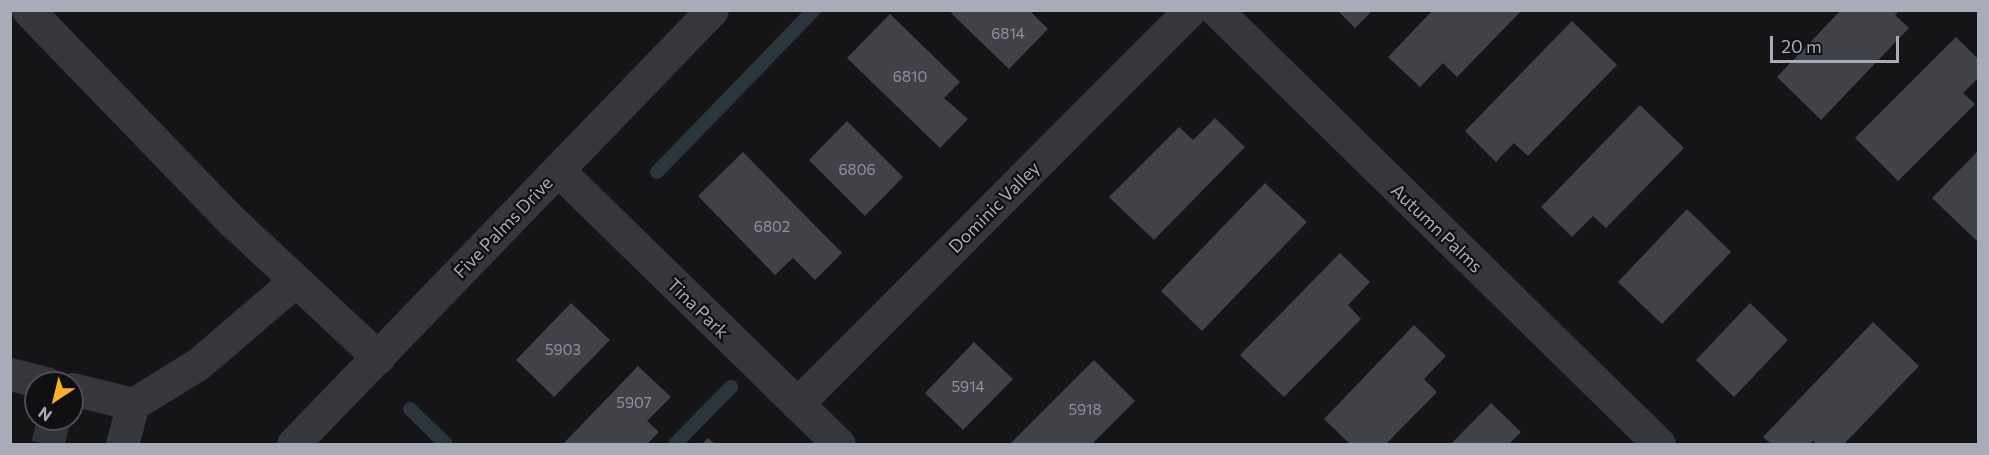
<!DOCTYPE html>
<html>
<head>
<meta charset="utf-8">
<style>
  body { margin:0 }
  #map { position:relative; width:1989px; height:455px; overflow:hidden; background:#151517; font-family:Commissioner,sans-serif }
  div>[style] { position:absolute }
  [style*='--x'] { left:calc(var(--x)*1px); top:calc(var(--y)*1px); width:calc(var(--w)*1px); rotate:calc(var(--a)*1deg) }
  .stream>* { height:14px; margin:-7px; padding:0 7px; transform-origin:7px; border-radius:7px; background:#2b353c }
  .building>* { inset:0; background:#414248 }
  .minor-tunnel>* { height:33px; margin-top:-16.5px; transform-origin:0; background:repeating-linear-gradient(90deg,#323337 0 33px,transparent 0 49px) }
  .minor>* { height:33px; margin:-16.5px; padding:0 16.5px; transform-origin:16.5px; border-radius:16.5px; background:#36373d }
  span { translate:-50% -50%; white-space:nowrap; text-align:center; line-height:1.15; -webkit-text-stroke:4.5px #101012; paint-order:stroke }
  .number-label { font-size:15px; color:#8e929c }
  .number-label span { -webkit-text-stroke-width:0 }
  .street-label { font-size:18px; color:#a7acb8 }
  .frame { position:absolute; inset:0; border:12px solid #a7acb8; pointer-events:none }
  .north { position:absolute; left:24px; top:371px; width:60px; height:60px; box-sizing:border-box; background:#101012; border:2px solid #4c4e54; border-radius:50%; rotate:215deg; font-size:16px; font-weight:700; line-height:24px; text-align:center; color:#a7acb8 }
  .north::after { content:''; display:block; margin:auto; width:21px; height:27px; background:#fab12a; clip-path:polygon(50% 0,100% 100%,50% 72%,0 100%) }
  .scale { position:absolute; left:1770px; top:36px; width:129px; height:27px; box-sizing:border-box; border:3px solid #a7acb8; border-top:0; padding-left:8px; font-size:18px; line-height:21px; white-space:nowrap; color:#a7acb8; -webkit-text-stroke:4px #101012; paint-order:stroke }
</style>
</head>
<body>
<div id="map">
  <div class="stream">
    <i style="--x:657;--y:172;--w:226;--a:-45.9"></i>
    <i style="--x:410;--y:409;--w:50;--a:44.2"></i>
    <i style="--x:675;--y:444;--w:80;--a:-45.5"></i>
  </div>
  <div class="building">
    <i style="clip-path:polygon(953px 10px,1029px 10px,1048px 29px,1009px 69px,951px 13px)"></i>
    <i style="clip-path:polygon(1337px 10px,1373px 10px,1355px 28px)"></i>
    <i style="clip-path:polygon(1433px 10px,1522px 10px,1457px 77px,1443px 63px,1420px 87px,1388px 57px)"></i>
    <i style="clip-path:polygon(1841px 10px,1900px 10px,1895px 15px,1909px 28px,1821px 120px,1777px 77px)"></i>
    <i style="clip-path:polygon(890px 14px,960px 82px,944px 98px,968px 119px,940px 148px,847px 58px)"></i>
    <i style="clip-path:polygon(1572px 21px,1617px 65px,1528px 156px,1514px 143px,1496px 162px,1465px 131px)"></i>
    <i style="clip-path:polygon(1956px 37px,1978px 59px,1978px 78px,1963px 93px,1975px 104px,1898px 181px,1855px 138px)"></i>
    <i style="clip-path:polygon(1640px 105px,1684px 148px,1606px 228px,1593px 216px,1572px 237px,1541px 207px)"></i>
    <i style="clip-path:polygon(1215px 118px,1245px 147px,1154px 240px,1109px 197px,1179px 127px,1193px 140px)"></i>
    <i style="clip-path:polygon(847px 121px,903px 177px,865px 216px,809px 160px)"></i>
    <i style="clip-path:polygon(1978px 151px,1978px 240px,1977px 241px,1932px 198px)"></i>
    <i style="clip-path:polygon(743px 152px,842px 253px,815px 280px,793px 258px,775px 275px,698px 196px)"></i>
    <i style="clip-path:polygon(1265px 183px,1307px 222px,1202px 331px,1161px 291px)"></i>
    <i style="clip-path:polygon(1687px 209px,1731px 252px,1662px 324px,1618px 282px)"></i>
    <i style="clip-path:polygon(1340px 253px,1370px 282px,1348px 305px,1361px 319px,1284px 397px,1240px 355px)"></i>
    <i style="clip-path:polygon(571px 303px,610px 340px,554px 397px,516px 360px)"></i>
    <i style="clip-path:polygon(1750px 303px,1788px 340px,1734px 397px,1696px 360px)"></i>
    <i style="clip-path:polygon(1873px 322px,1919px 366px,1844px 444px,1816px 444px,1813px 441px,1809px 444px,1771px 444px,1763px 437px)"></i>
    <i style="clip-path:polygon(1414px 325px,1446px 356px,1424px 379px,1437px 392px,1386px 444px,1350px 444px,1324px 419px)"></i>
    <i style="clip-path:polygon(974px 342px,1013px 379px,963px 430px,925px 393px)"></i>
    <i style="clip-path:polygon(1094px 360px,1135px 401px,1092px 444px,1010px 444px)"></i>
    <i style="clip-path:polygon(638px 366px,671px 397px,647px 421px,659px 432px,647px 444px,563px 444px)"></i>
    <i style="clip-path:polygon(1491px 403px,1521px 432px,1509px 444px,1451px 444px)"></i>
    <i style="clip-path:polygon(708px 438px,715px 444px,702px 444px)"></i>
  </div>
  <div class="minor-tunnel">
    <i style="--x:48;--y:444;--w:26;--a:-77"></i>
  </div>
  <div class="minor">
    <i style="--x:28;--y:10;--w:293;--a:46"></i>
    <i style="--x:232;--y:221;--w:200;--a:43"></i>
    <i style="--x:1216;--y:10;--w:620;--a:44.41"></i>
    <i style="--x:558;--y:170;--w:392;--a:44.3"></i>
    <i style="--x:10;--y:374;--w:37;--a:14"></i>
    <i style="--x:72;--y:389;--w:63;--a:13.8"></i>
    <i style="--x:133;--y:404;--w:76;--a:-31.6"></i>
    <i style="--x:198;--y:364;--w:128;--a:-40.6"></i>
    <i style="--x:797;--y:404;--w:556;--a:-45.07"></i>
    <i style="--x:122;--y:444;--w:41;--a:-74.6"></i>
    <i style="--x:293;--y:444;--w:603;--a:-46.01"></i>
  </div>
  <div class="number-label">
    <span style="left:1008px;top:34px">6814</span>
    <span style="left:910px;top:77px">6810</span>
    <span style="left:857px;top:170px">6806</span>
    <span style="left:772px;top:227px">6802</span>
    <span style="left:563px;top:350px">5903</span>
    <span style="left:968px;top:387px">5914</span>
    <span style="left:634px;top:403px">5907</span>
    <span style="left:1085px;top:410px">5918</span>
  </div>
  <div class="street-label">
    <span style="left:994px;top:207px;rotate:-45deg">Dominic Valley</span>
    <span style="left:503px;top:227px;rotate:-46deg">Five Palms Drive</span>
    <span style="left:1437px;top:228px;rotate:44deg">Autumn Palms</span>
    <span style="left:698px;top:308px;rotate:44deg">Tina Park</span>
  </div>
  <div class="frame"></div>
  <div class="north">N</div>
  <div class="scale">20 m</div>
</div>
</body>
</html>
